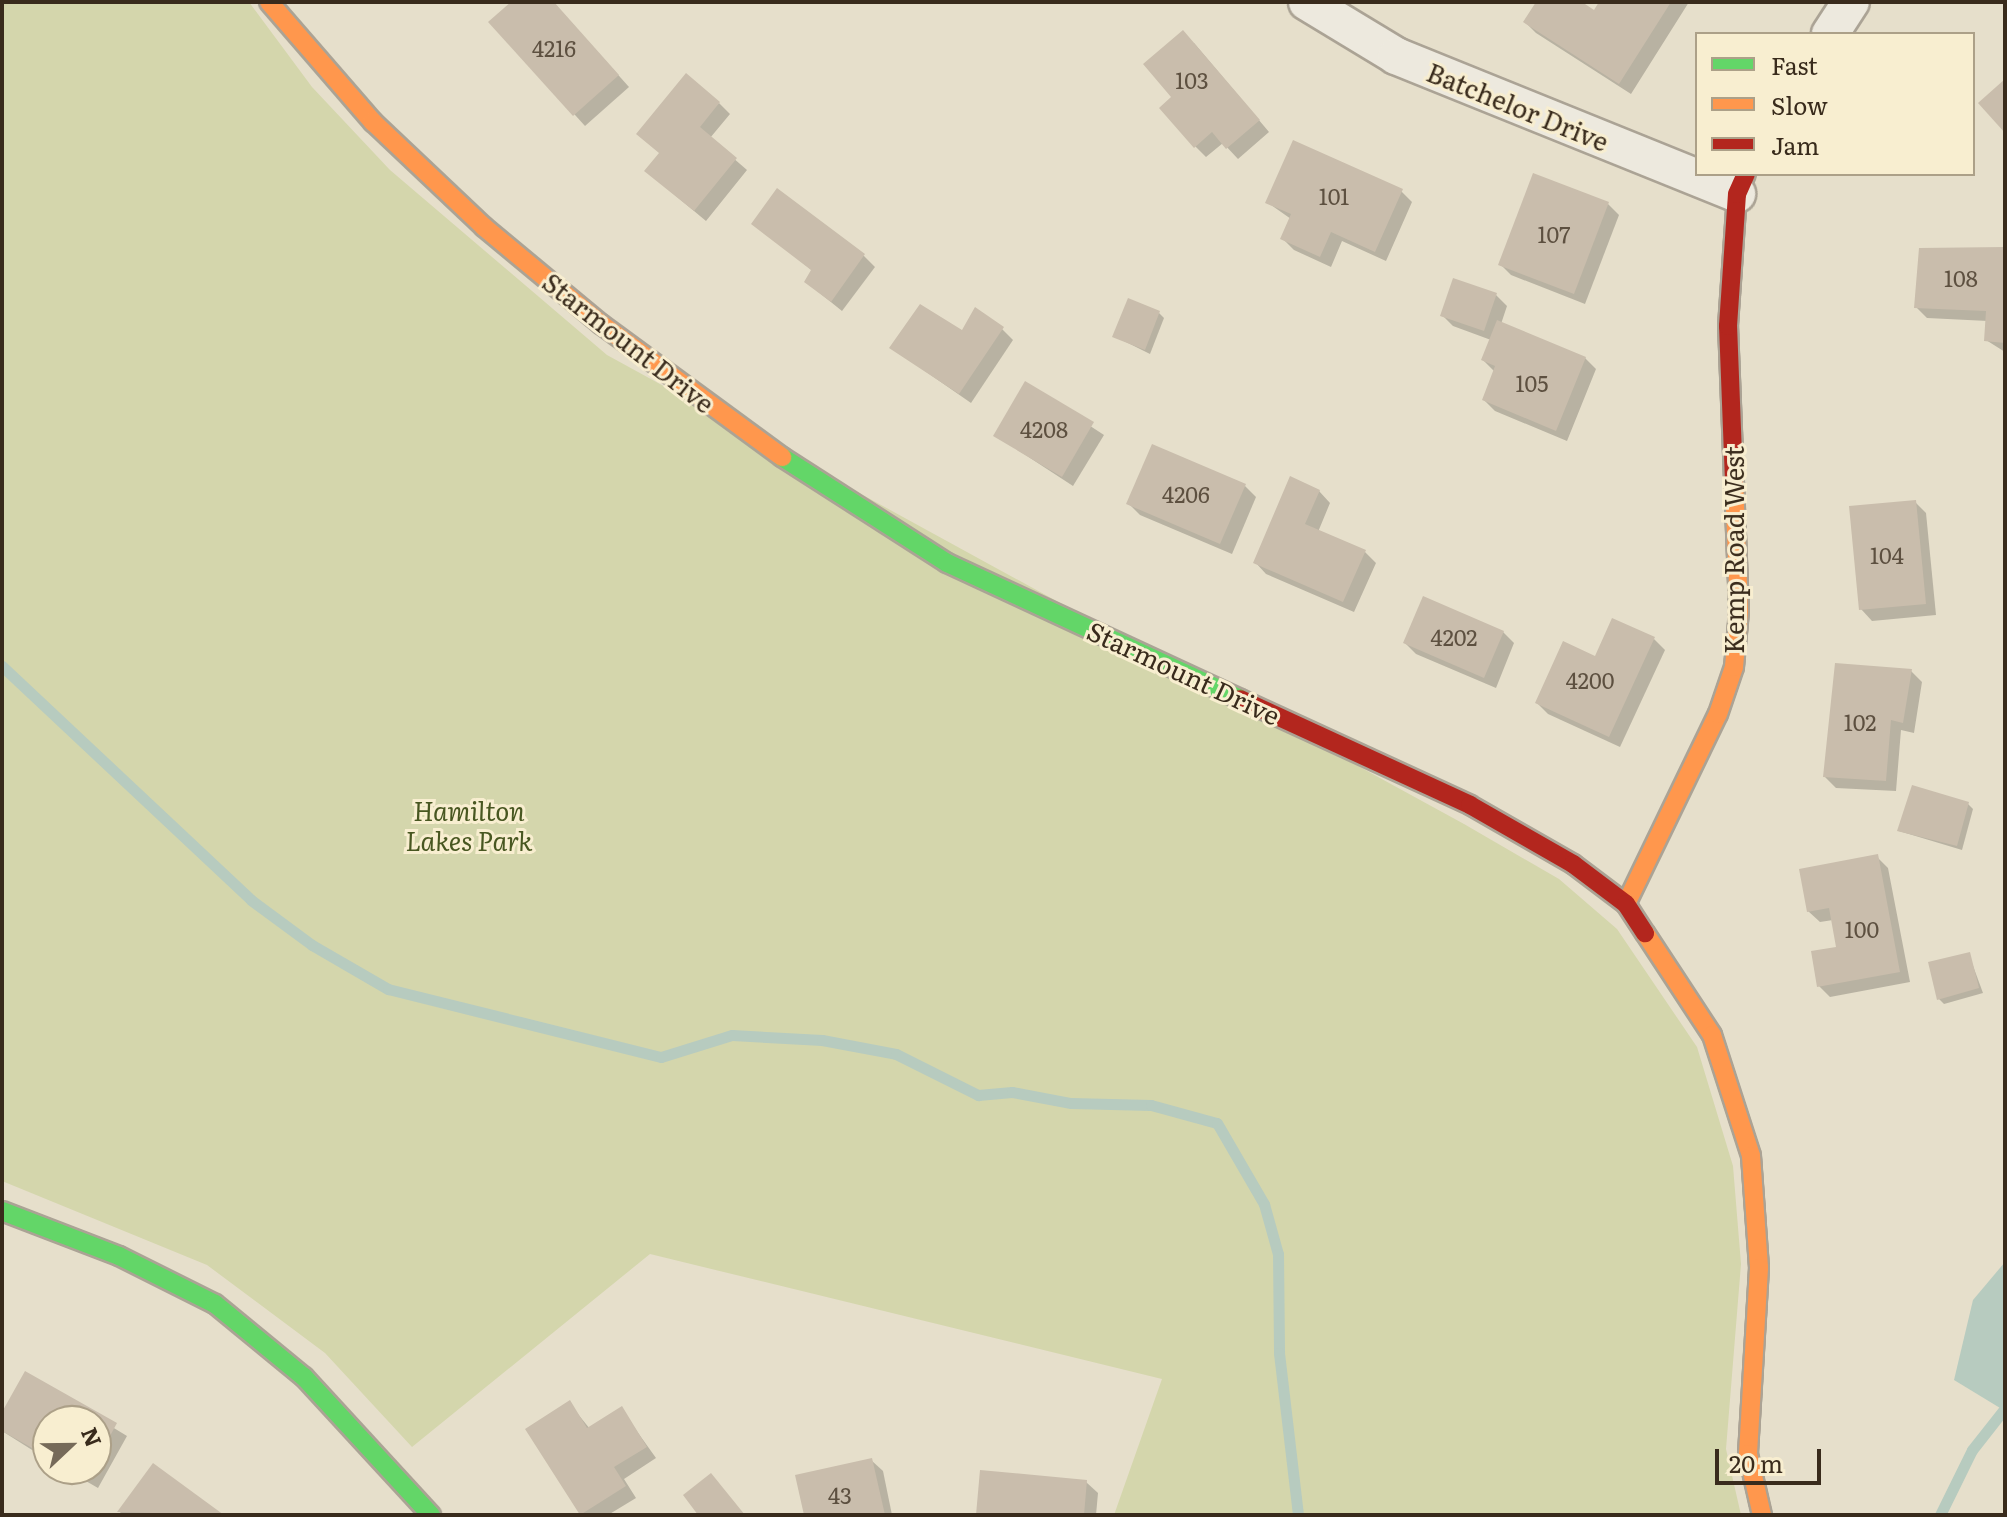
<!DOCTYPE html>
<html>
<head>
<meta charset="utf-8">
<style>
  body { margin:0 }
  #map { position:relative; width:2007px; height:1517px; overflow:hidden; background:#e6dfcb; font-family:Literata,serif }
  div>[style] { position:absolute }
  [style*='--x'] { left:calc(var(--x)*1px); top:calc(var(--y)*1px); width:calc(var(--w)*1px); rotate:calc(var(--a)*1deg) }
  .green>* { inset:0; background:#d4d6ac }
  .water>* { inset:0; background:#b7cbbf }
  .shadow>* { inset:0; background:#0003 }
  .stream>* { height:11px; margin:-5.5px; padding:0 5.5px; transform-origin:5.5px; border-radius:5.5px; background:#b7cbbf }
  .building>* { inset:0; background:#c9bdac }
  .roads { filter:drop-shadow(2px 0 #aba395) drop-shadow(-2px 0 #aba395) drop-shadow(0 2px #aba395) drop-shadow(0 -2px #aba395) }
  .street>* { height:36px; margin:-18px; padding:0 18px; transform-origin:18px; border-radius:18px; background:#ede9de }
  .fast>* { height:18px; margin:-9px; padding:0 9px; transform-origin:9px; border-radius:9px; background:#63d668 }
  .slow>* { height:18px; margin:-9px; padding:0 9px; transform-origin:9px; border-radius:9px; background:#ff974d }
  .jam>* { height:18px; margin:-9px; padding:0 9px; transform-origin:9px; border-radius:9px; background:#b3261e }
  span { translate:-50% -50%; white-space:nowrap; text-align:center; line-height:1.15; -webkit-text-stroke:6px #f8eed0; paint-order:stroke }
  .number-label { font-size:22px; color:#5d5040 }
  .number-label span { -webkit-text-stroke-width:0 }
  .street-label { font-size:26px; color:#392b1c }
  .park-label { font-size:26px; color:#485721; font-style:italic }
  .frame { position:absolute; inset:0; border:4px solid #392b1c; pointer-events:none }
  .legend { position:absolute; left:1695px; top:32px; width:280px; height:144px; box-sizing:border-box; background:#f8eed0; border:2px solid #aca088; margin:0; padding:10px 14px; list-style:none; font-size:24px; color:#392b1c }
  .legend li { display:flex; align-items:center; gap:16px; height:40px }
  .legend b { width:40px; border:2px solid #aca088 }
  .north { position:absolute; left:32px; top:1405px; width:80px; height:80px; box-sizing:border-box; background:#f8eed0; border:2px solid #aca088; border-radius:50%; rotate:68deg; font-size:22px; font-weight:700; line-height:32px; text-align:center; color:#392b1c }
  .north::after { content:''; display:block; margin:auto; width:28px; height:36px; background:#766a59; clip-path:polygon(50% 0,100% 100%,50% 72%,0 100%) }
  .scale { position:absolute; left:1715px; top:1449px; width:106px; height:36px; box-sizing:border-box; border:4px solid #392b1c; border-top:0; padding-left:10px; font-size:24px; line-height:28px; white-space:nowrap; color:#392b1c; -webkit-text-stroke:6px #f8eed0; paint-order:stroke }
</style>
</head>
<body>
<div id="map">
  <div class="green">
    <i style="clip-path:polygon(2px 2px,249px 2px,312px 87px,390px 170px,607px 355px,1464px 824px,1559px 879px,1617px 929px,1697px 1047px,1733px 1166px,1741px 1264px,1726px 1449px,1741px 1515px,1114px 1515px,1162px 1379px,650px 1254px,412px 1447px,325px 1353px,207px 1265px,2px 1181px)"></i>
  </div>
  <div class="water">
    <i style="clip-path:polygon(2005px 1262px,2005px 1411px,1954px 1380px,1973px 1300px)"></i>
  </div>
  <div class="shadow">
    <i style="clip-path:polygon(514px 2px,553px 2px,629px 87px,585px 126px,491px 22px)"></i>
    <i style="clip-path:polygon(1538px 2px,1578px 2px,1595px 13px,1602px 2px,1689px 2px,1631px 94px,1536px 33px,1525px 22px)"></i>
    <i style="clip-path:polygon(1194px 43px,1269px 132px,1238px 159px,1223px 143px,1206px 157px,1195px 146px)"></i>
    <i style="clip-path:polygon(719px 103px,730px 114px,710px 138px,747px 170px,706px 221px,658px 181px,660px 154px)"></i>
    <i style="clip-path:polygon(1401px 191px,1412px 202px,1386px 261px,1342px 241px,1331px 267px,1294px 250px,1282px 238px,1291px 219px,1267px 202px)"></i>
    <i style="clip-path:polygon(1608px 204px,1619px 215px,1585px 304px,1511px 275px,1500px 264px)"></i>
    <i style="clip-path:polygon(753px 223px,864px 256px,875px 267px,842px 311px,806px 282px,813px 271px)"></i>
    <i style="clip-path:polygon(2005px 249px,2005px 352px,1986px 340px,1988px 321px,1927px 318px,1916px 307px)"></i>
    <i style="clip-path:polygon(1496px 295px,1507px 306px,1501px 324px,1585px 358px,1596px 369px,1567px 441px,1495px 411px,1484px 400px,1495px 372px,1483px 360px,1491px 340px,1453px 326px,1442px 315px)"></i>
    <i style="clip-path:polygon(1159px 313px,1164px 318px,1150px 354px,1114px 336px)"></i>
    <i style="clip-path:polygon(1002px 329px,1013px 340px,971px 403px,892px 348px)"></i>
    <i style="clip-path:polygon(1026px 384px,1104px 435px,1073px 486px,995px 435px)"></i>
    <i style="clip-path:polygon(1245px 486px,1256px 497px,1232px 554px,1140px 515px,1129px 504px)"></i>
    <i style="clip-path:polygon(1319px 491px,1330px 503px,1318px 532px,1365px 552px,1376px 563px,1354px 612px,1266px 574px,1255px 562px)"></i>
    <i style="clip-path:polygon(1915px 502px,1926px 513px,1936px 615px,1872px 621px,1861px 609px)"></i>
    <i style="clip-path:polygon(1503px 632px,1514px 643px,1496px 688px,1416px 654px,1405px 643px)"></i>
    <i style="clip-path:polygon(1654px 639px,1665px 650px,1620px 747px,1548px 714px,1537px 703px,1596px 659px)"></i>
    <i style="clip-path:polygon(1911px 671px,1922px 682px,1914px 733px,1901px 730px,1896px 791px,1836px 788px,1825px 777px)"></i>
    <i style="clip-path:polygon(1968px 804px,1973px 809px,1962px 850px,1899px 831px)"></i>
    <i style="clip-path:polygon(1877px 857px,1888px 868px,1910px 982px,1830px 997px,1819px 986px,1838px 948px,1833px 920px,1820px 922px,1808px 911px)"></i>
    <i style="clip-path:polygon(1969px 955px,1983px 993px,1944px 1004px,1939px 999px)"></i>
    <i style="clip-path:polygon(25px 1374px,127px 1436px,98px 1488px,65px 1469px,96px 1469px,96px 1421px,48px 1421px,48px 1460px,2px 1431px,2px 1416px)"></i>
    <i style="clip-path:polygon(569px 1403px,590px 1429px,621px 1409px,656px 1458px,624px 1479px,636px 1498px,608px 1515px,580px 1514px)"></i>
    <i style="clip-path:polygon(871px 1460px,883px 1471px,892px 1515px,806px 1515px)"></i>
    <i style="clip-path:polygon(153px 1465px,221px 1515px,122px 1515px,120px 1512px)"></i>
    <i style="clip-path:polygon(1086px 1482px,1098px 1493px,1096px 1515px,978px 1515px)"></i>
  </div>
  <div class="stream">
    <i style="--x:2;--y:666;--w:342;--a:43.2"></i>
    <i style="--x:251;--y:900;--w:76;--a:36.4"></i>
    <i style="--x:312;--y:945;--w:88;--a:30.1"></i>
    <i style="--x:388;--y:989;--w:281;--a:14"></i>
    <i style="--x:661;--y:1057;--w:74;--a:-17.2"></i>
    <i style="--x:732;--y:1035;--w:90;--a:3.2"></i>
    <i style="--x:822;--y:1040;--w:75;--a:10.7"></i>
    <i style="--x:896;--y:1054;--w:92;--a:26.6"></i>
    <i style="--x:978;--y:1095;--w:34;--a:-5"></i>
    <i style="--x:1012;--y:1092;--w:60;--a:10.6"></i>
    <i style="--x:1071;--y:1103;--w:80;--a:1.4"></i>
    <i style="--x:1151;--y:1105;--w:68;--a:15.3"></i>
    <i style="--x:1217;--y:1123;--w:94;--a:59.9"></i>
    <i style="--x:1264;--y:1204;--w:52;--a:74.4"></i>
    <i style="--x:1278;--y:1254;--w:99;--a:89.4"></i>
    <i style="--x:1279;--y:1353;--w:163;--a:83.3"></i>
    <i style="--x:1940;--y:1515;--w:72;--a:-63.8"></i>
    <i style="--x:1972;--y:1450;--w:53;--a:-51.8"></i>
  </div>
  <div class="building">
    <i style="clip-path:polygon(511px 2px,554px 2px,619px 75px,573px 116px,488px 22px)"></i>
    <i style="clip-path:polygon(1536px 2px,1582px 2px,1594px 10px,1599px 2px,1671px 2px,1619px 84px,1523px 22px)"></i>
    <i style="clip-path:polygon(1183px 30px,1260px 120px,1226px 149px,1212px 132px,1194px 148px,1159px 108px,1171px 97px,1143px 64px)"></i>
    <i style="clip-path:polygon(686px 73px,720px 102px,700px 127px,737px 158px,694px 211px,644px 171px,659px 153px,636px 134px)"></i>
    <i style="clip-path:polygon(2005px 79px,2005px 133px,1978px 103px)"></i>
    <i style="clip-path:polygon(1293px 140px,1403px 189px,1375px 252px,1331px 232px,1320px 257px,1280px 239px,1291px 214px,1265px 203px)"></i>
    <i style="clip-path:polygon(1533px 173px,1609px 202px,1574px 294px,1498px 265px)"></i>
    <i style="clip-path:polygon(777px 188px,865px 254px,831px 302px,804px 282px,811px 270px,751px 224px)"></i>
    <i style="clip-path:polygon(2005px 247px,2005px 343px,1984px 341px,1986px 311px,1914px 308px,1919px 248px)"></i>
    <i style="clip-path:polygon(1453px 278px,1497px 293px,1484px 331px,1440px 316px)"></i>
    <i style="clip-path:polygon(1128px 298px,1160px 311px,1145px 350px,1112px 337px)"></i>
    <i style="clip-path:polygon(920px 304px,962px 330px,975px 307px,1004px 327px,959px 394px,889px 348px)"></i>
    <i style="clip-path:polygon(1497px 320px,1586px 357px,1556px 431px,1482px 400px,1495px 366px,1481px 360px)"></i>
    <i style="clip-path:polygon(1025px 381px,1094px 422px,1062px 477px,993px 436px)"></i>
    <i style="clip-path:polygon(1152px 444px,1246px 484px,1220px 544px,1126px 504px)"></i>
    <i style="clip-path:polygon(1290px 476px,1320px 490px,1305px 524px,1366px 550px,1343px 602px,1253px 563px)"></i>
    <i style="clip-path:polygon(1916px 500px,1926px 604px,1859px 610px,1849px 506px)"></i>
    <i style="clip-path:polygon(1423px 596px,1504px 631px,1484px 678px,1403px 643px)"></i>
    <i style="clip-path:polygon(1612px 618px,1655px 637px,1609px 737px,1535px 703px,1563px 641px,1595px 656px)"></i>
    <i style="clip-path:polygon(1835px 663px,1912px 669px,1903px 723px,1891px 720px,1886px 781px,1823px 777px)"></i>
    <i style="clip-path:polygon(1912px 785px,1969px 802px,1957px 846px,1897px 831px)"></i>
    <i style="clip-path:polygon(1878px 854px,1900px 972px,1817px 987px,1811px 951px,1836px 947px,1829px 908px,1807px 912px,1799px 869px)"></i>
    <i style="clip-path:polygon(1970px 952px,1979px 988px,1937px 1000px,1928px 962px)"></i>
    <i style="clip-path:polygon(25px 1371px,117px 1423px,96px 1462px,96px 1421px,48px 1421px,48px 1457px,2px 1431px,2px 1412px)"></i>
    <i style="clip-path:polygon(570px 1400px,587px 1428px,622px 1406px,647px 1447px,614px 1467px,626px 1486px,580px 1515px,525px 1429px)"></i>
    <i style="clip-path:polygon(872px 1458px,885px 1515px,804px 1515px,795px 1475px)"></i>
    <i style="clip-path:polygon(153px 1463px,224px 1515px,117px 1512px)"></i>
    <i style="clip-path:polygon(980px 1470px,1087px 1480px,1084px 1515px,976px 1515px)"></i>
    <i style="clip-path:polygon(711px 1473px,745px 1515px,698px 1515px,683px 1495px)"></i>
  </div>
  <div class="roads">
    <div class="street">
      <i style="--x:1307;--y:2;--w:104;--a:31.2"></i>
      <i style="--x:1396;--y:56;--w:368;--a:22"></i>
      <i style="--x:1830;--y:34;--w:38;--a:-57"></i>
    </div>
    <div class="fast">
      <i style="--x:782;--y:457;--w:196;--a:32.7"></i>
      <i style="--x:947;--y:563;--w:323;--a:24.9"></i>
      <i style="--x:2;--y:1211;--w:125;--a:21"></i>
      <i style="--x:119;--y:1256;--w:107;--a:26.6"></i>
      <i style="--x:215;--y:1304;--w:115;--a:39.4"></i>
      <i style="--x:304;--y:1377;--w:188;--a:47.4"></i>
    </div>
    <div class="slow">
      <i style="--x:269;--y:2;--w:159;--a:49.1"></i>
      <i style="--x:373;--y:122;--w:153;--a:43.4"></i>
      <i style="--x:484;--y:227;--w:152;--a:39.7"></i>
      <i style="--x:601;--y:324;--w:225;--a:36.3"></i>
      <i style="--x:1626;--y:904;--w:211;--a:-64.2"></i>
      <i style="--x:1718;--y:714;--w:50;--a:-71.2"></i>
      <i style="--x:1734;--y:667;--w:56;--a:-84.9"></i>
      <i style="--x:1739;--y:611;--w:130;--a:-92.2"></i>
      <i style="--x:1645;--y:933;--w:122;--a:56.7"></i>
      <i style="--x:1712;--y:1035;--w:127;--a:72.1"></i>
      <i style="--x:1751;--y:1156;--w:112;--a:85.9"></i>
      <i style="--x:1759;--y:1268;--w:186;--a:93.4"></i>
      <i style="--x:1748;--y:1454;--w:63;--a:77.1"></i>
    </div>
    <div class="jam">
      <i style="--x:1734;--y:481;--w:155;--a:-92.2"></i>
      <i style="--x:1728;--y:326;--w:132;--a:-86.1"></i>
      <i style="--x:1737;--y:194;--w:22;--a:-66"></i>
      <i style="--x:1240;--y:699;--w:253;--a:24.7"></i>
      <i style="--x:1470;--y:805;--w:119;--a:29.8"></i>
      <i style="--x:1573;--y:864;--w:66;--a:37"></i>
      <i style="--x:1626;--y:904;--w:35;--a:57"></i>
    </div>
  </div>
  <div class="number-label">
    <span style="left:554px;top:48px">4216</span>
    <span style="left:1192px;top:80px">103</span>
    <span style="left:1334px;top:196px">101</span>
    <span style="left:1554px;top:234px">107</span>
    <span style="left:1961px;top:278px">108</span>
    <span style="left:1532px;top:383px">105</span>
    <span style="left:1044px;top:429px">4208</span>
    <span style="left:1186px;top:494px">4206</span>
    <span style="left:1887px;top:555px">104</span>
    <span style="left:1454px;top:637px">4202</span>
    <span style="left:1590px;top:680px">4200</span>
    <span style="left:1860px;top:722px">102</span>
    <span style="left:1862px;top:929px">100</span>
    <span style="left:840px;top:1495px">43</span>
  </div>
  <div class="street-label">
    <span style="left:1518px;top:106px;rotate:22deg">Batchelor Drive</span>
    <span style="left:629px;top:342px;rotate:38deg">Starmount Drive</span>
    <span style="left:1733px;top:550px;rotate:-90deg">Kemp Road West</span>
    <span style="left:1184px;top:672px;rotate:25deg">Starmount Drive</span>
  </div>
  <div class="park-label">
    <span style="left:469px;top:825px">Hamilton<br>Lakes Park</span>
  </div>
  <div class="frame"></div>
  <ul class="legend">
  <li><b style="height:10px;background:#63d668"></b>Fast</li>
  <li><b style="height:10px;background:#ff974d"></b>Slow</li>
  <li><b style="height:10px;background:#b3261e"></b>Jam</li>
  </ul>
  <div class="north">N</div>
  <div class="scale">20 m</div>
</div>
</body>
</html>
